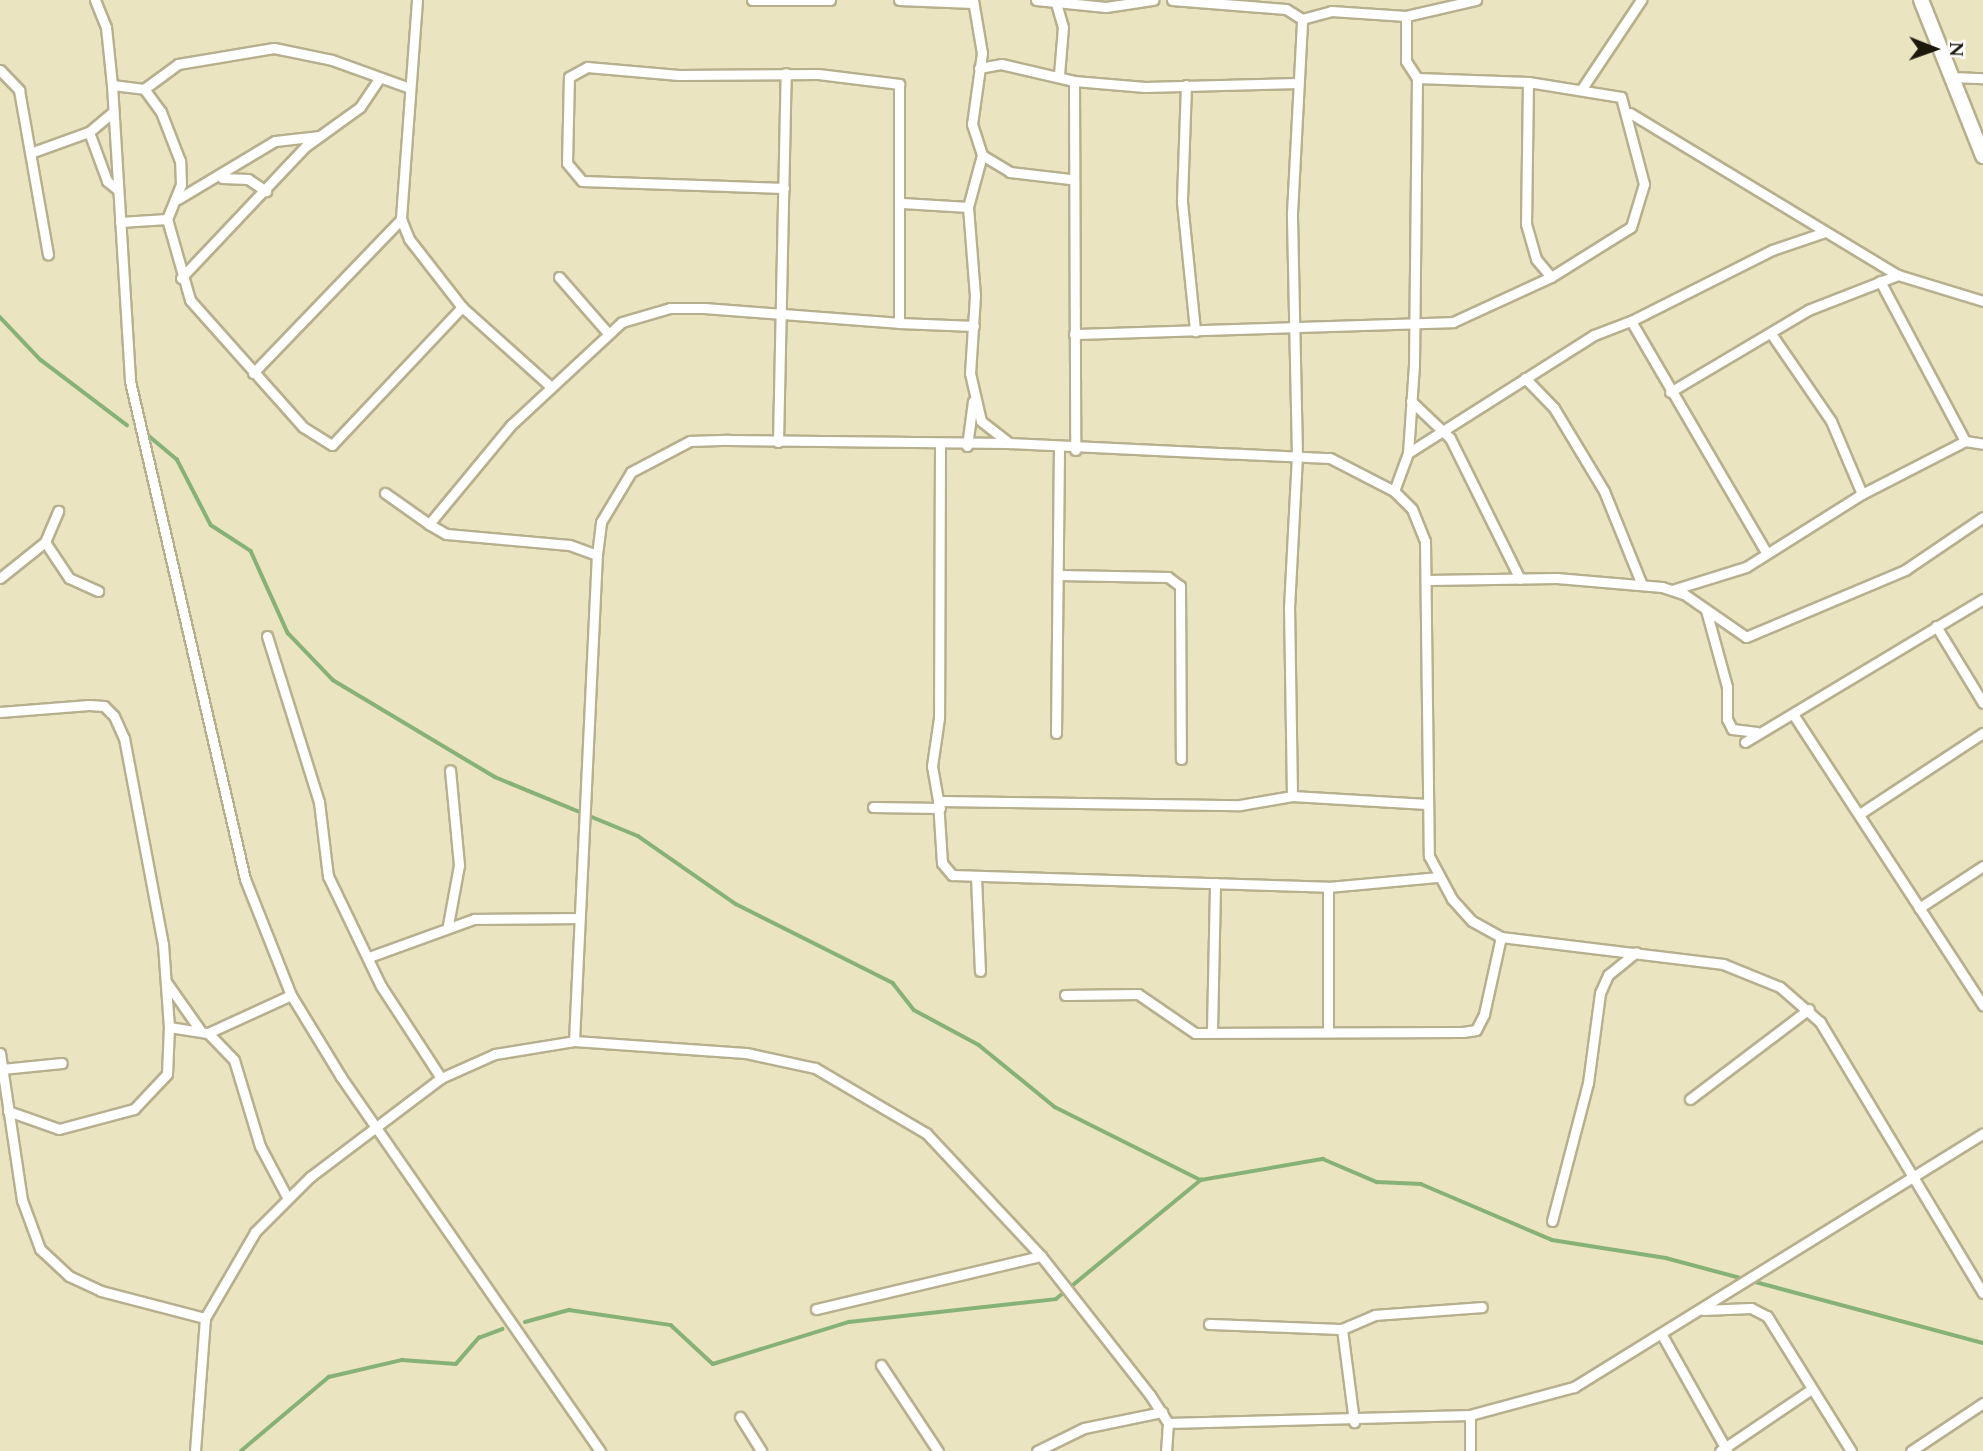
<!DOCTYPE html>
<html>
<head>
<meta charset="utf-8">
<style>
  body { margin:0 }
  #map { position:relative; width:1983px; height:1451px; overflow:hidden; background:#ebe4c0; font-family:Spectral,serif }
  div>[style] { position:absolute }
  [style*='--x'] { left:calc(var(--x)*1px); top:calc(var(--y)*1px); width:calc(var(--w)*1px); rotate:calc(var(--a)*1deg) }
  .stream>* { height:3.5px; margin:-1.75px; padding:0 1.75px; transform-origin:1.75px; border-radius:1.75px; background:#87b277 }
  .roads { filter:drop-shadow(2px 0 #b7b08e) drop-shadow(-2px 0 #b7b08e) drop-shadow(0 2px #b7b08e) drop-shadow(0 -2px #b7b08e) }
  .minor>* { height:9px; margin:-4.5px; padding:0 4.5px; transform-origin:4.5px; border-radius:4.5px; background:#fff }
  .trunk>* { height:14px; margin:-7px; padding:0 7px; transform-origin:7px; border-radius:7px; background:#fff }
  span { translate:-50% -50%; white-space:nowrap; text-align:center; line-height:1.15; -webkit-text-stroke:5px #fff; paint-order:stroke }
  .north { position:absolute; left:1899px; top:14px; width:70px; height:70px; -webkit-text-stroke:5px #fff; paint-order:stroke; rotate:91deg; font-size:19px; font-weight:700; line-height:28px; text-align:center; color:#1c190c }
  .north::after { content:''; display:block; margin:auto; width:24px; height:32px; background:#1c190c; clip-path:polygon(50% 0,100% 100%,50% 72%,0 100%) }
</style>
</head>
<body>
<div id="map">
  <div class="stream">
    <i style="--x:0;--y:317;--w:59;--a:46.4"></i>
    <i style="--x:41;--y:360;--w:108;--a:37.1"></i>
    <i style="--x:148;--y:435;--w:38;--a:40"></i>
    <i style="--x:177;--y:459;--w:74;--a:62.7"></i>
    <i style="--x:211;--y:525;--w:48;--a:33"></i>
    <i style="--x:251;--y:551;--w:90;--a:65.7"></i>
    <i style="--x:288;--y:633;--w:65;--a:46.2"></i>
    <i style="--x:333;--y:680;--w:189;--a:30.9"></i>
    <i style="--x:495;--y:777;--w:155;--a:22.4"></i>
    <i style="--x:638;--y:836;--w:119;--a:34.8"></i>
    <i style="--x:736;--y:904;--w:176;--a:26.7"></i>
    <i style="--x:893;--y:983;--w:34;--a:52"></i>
    <i style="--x:914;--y:1010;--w:74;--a:28.3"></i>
    <i style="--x:979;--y:1045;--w:98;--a:39.2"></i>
    <i style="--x:1055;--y:1107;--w:163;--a:26.6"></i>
    <i style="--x:525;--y:1322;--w:46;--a:-15.3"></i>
    <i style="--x:569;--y:1310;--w:103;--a:8.4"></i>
    <i style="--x:671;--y:1325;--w:57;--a:42.9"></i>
    <i style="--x:713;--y:1364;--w:142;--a:-17.2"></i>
    <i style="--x:849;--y:1322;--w:208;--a:-6.3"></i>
    <i style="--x:1056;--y:1299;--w:188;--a:-39.4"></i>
    <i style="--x:1201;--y:1180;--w:124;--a:-9.8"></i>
    <i style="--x:1323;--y:1159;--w:59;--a:23.1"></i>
    <i style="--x:1377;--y:1182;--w:44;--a:2.6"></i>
    <i style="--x:1421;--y:1184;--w:142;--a:23.1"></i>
    <i style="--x:1552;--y:1240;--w:115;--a:9"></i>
    <i style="--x:1666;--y:1258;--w:328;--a:15"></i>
    <i style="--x:241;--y:1451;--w:115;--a:-40.1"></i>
    <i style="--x:329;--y:1377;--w:75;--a:-13.1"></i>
    <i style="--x:402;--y:1360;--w:54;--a:4.2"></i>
    <i style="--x:456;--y:1364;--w:35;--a:-49"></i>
    <i style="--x:479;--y:1338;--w:25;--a:-21"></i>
  </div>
  <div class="roads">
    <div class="minor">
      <i style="--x:95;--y:0;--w:29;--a:68"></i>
      <i style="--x:106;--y:27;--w:58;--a:84.1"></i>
      <i style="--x:112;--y:85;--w:297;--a:86.5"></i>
      <i style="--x:130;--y:381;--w:511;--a:77"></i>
      <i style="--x:245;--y:879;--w:125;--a:68.4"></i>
      <i style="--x:291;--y:995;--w:96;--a:58.6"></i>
      <i style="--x:341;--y:1077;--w:455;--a:55.3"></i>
      <i style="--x:417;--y:0;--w:220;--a:94.2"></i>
      <i style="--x:401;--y:219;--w:22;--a:68"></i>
      <i style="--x:409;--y:239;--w:86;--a:52.1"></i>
      <i style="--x:462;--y:307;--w:117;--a:41.9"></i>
      <i style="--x:752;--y:0;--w:78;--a:0"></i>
      <i style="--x:899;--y:0;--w:74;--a:2.3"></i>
      <i style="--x:973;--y:0;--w:54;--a:80.4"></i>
      <i style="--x:982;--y:53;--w:72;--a:98"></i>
      <i style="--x:972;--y:124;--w:33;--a:72"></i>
      <i style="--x:982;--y:155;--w:54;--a:105.1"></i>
      <i style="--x:968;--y:207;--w:89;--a:85.5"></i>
      <i style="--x:975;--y:296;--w:77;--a:93.7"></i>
      <i style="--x:970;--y:373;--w:49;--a:77.1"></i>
      <i style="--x:981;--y:421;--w:36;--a:38"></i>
      <i style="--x:1036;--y:0;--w:70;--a:5.7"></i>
      <i style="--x:1106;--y:7;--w:48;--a:-8.5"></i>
      <i style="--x:1172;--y:0;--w:114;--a:4.5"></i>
      <i style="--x:1286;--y:9;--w:19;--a:32"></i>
      <i style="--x:1302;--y:19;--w:30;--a:-15"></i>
      <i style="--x:1331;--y:11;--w:75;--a:3.8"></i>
      <i style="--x:1406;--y:16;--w:72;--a:-12.9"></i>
      <i style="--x:1056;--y:3;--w:25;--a:74"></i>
      <i style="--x:1063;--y:27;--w:48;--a:94.8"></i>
      <i style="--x:979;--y:68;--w:22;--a:-10"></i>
      <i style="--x:1001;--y:64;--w:75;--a:13.1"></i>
      <i style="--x:1074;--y:81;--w:71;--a:4.8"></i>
      <i style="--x:1145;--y:87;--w:153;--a:-1.5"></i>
      <i style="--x:0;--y:70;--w:28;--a:46"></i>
      <i style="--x:19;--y:90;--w:167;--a:80"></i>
      <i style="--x:1950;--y:77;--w:33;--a:2"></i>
      <i style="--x:1074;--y:81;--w:369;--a:89.8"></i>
      <i style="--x:1528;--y:82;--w:142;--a:90.8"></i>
      <i style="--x:1526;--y:224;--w:36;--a:74"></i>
      <i style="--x:1536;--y:259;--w:23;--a:50"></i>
      <i style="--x:112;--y:85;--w:32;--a:7"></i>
      <i style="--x:1186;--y:85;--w:117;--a:92"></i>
      <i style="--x:1182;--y:202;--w:130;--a:84.2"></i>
      <i style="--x:1583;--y:87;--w:105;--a:-56.3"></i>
      <i style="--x:1630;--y:113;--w:313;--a:31.2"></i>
      <i style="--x:89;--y:132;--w:52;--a:69.8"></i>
      <i style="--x:107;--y:181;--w:13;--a:39"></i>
      <i style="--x:33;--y:152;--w:59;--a:-19.7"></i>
      <i style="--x:89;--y:132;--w:30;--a:-40"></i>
      <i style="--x:982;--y:155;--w:33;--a:31"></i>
      <i style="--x:1010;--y:172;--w:60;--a:6.7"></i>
      <i style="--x:222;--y:178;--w:26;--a:2"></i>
      <i style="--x:248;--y:179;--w:22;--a:34"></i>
      <i style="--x:784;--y:188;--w:202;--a:-178"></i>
      <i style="--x:582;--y:181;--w:23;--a:-130"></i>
      <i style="--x:567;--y:163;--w:86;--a:-88.7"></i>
      <i style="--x:569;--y:77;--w:21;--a:-29"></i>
      <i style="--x:587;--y:67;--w:92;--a:5"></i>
      <i style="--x:679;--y:75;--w:139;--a:-0.4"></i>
      <i style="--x:818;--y:74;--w:82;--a:7"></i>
      <i style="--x:899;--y:84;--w:239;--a:90"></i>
      <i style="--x:899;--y:323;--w:75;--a:2.3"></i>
      <i style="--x:178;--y:199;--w:113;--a:-30.9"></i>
      <i style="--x:275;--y:141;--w:45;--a:-6.3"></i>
      <i style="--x:902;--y:203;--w:66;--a:3.5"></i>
      <i style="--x:167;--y:219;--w:37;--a:-68"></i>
      <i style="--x:181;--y:185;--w:24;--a:-92"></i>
      <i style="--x:180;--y:161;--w:53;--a:-111.2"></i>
      <i style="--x:161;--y:112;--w:29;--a:-126"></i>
      <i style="--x:144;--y:89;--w:42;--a:-36.3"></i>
      <i style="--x:178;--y:64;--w:97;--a:-9.5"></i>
      <i style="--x:274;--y:48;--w:59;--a:11.7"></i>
      <i style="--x:332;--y:60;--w:80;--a:19.8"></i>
      <i style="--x:120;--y:222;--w:47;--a:-3.7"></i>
      <i style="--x:167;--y:219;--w:84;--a:74.1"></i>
      <i style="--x:190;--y:300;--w:170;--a:48.3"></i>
      <i style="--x:303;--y:427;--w:34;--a:32"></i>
      <i style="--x:332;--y:445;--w:190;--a:-46.7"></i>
      <i style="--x:559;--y:277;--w:73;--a:48.9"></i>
      <i style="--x:181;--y:278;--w:182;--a:-46.6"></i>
      <i style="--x:306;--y:146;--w:67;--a:-35.8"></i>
      <i style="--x:360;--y:107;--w:34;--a:-56"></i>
      <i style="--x:1880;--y:281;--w:181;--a:62"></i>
      <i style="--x:1631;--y:321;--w:158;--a:-26.7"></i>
      <i style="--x:1772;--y:250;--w:53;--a:-18.8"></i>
      <i style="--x:1074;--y:334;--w:379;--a:-1.8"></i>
      <i style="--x:1453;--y:322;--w:108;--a:-24.7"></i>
      <i style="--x:1551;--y:277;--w:94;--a:-32"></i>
      <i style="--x:1631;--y:227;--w:45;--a:-73.2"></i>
      <i style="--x:1644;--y:184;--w:90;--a:-104.8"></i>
      <i style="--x:1621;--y:97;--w:94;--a:-170.8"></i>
      <i style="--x:1528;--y:82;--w:111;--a:-177.9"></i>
      <i style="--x:1417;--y:78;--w:20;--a:-123"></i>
      <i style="--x:1406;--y:61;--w:45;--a:-90"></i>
      <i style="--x:1772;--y:335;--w:104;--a:55.5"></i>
      <i style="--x:1831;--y:421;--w:79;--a:67"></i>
      <i style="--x:253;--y:373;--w:214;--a:-46.1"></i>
      <i style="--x:1525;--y:378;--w:42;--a:46"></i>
      <i style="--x:1554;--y:408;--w:97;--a:58.9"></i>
      <i style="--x:1604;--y:491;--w:101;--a:68"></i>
      <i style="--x:1670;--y:392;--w:161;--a:-30.7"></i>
      <i style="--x:1808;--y:310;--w:97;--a:-21.3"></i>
      <i style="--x:1898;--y:275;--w:89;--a:17"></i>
      <i style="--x:1411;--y:401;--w:54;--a:43.5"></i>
      <i style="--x:1450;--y:438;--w:157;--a:63.6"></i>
      <i style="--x:778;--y:442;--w:369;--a:-88.8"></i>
      <i style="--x:940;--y:446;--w:272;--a:90.2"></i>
      <i style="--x:939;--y:718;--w:49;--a:98.3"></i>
      <i style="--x:932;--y:766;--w:36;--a:80"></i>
      <i style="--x:938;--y:801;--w:302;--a:0.8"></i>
      <i style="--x:1240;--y:805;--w:53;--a:-9.8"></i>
      <i style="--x:1292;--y:796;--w:135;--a:3.4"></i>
      <i style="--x:967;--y:446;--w:45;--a:-82.4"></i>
      <i style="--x:1408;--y:453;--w:220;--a:-32.4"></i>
      <i style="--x:1594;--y:335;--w:40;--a:-21"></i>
      <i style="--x:1631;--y:321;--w:268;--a:59.7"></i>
      <i style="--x:1394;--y:491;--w:40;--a:-69.8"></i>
      <i style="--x:1408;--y:453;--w:89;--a:-86.1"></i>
      <i style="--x:1414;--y:364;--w:286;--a:-89.4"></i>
      <i style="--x:385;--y:493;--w:54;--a:35.2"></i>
      <i style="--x:45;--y:542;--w:43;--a:56.3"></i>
      <i style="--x:69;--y:578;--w:32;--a:24"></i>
      <i style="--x:597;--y:555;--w:30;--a:-160"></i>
      <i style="--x:569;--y:545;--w:123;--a:-174.9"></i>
      <i style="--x:446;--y:534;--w:20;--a:-150"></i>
      <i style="--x:429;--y:524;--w:129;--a:-50.4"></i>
      <i style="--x:511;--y:425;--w:151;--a:-42.9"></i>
      <i style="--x:622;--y:322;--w:50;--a:-16.3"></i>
      <i style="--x:670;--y:308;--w:35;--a:0"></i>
      <i style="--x:705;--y:308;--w:195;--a:4.4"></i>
      <i style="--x:1058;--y:575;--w:110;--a:1"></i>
      <i style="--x:1168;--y:577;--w:15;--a:37"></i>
      <i style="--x:1180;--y:586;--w:173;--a:89.7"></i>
      <i style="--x:0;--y:578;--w:58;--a:-38.7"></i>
      <i style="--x:45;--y:542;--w:34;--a:-67"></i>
      <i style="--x:1428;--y:580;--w:129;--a:-0.9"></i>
      <i style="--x:1557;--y:578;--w:105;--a:4.9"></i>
      <i style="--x:1662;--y:587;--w:23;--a:18"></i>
      <i style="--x:1684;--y:594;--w:75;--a:34.7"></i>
      <i style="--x:1746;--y:637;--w:173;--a:-22.8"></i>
      <i style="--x:1905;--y:570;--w:94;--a:-34.2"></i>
      <i style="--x:1672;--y:590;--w:77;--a:-17.3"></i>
      <i style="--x:1746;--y:567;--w:137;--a:-32.2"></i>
      <i style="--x:1862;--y:494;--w:116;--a:-27.2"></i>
      <i style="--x:1965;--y:441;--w:18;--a:9"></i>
      <i style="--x:1706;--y:610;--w:80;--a:74.7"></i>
      <i style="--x:1727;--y:687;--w:32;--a:90"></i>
      <i style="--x:1727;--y:719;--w:11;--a:63"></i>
      <i style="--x:1732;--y:729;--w:25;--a:7"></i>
      <i style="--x:1936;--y:626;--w:90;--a:58.6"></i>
      <i style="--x:267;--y:636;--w:174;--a:72.6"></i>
      <i style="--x:319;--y:802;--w:75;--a:83.1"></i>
      <i style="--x:328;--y:876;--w:122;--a:64.3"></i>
      <i style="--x:381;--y:986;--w:110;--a:56.9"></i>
      <i style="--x:0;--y:712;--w:89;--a:-4.5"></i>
      <i style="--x:89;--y:705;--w:15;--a:4"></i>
      <i style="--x:104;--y:706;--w:14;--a:45"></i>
      <i style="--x:114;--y:716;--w:24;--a:66"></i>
      <i style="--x:124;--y:738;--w:210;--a:79.3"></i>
      <i style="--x:163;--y:944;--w:83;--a:85.9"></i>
      <i style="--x:169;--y:1027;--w:39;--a:9"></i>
      <i style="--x:208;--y:1033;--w:91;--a:-24.6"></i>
      <i style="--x:1793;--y:714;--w:348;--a:56.9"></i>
      <i style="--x:1056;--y:733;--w:284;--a:-89.4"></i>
      <i style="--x:1745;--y:742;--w:278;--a:-31"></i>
      <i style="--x:1292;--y:796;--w:188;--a:-90.9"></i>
      <i style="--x:1289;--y:608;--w:152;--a:-87"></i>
      <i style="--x:1297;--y:456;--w:243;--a:-91.2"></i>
      <i style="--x:1292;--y:213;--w:194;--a:-87"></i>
      <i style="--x:938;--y:801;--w:62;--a:86.3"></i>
      <i style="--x:942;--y:863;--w:16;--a:50"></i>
      <i style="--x:952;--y:875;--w:376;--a:1.8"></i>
      <i style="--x:1328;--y:887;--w:109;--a:-5.2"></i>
      <i style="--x:873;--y:807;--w:67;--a:0.9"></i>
      <i style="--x:1861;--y:813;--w:146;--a:-33.3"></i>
      <i style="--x:976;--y:877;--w:94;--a:87.6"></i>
      <i style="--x:1919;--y:908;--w:77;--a:-33.3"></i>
      <i style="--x:448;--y:925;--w:61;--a:-79.6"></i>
      <i style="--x:459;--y:865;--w:95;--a:-95.4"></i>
      <i style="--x:369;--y:957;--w:112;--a:-19.9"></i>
      <i style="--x:474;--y:919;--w:105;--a:-0.5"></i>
      <i style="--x:167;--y:983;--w:57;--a:54.9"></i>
      <i style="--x:1065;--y:995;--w:73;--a:-0.8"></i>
      <i style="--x:1138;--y:994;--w:69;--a:34.4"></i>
      <i style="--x:1195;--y:1033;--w:268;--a:-0.2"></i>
      <i style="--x:1463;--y:1032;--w:13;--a:-9"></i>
      <i style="--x:1476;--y:1030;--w:18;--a:-63"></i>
      <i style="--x:1484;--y:1014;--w:79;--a:-77.6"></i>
      <i style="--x:1212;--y:1030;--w:147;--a:-88.8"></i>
      <i style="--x:1328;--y:1030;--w:143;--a:-90"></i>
      <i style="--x:208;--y:1033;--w:37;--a:46"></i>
      <i style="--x:234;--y:1060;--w:90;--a:73.2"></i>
      <i style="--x:260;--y:1146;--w:58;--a:62.1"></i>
      <i style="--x:574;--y:1041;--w:487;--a:-87.3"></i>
      <i style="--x:597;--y:555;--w:33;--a:-83"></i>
      <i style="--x:601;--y:522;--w:58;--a:-59"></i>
      <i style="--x:631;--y:472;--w:67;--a:-27.7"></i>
      <i style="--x:690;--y:441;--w:38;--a:-2"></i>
      <i style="--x:728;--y:440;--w:281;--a:0.6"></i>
      <i style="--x:1009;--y:443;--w:321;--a:2.7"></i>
      <i style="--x:1330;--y:458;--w:72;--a:27.3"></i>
      <i style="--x:1394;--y:491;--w:25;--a:45"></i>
      <i style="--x:1412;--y:509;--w:35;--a:68"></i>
      <i style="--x:1425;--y:541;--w:315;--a:89.3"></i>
      <i style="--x:1429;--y:856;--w:49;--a:61.9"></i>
      <i style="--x:1452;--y:899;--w:30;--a:48"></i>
      <i style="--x:1472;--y:921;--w:33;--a:29"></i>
      <i style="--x:1501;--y:937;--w:224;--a:6.9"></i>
      <i style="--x:1723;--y:964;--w:61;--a:22"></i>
      <i style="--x:1780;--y:987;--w:53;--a:41.2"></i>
      <i style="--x:1820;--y:1022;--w:316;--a:59"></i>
      <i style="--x:0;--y:1053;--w:149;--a:81.5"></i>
      <i style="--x:22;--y:1200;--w:52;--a:69.8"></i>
      <i style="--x:40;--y:1249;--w:40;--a:43"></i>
      <i style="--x:69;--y:1276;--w:35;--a:25"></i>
      <i style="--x:101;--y:1291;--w:107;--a:14.6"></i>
      <i style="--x:2;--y:1069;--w:60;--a:-5.7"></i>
      <i style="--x:1690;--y:1099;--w:149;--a:-37.1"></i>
      <i style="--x:8;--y:1111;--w:54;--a:19.4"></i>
      <i style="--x:59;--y:1129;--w:78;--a:-14.9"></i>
      <i style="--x:134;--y:1109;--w:48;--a:-46.7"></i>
      <i style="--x:167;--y:1074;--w:47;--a:-87.6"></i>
      <i style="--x:1552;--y:1221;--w:143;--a:-75.4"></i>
      <i style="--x:1588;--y:1083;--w:91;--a:-82.4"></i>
      <i style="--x:1600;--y:993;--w:20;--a:-66"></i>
      <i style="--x:1608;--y:975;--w:36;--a:-39"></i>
      <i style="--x:816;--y:1309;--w:231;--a:-13.3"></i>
      <i style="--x:1703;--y:1310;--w:48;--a:-2.4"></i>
      <i style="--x:1751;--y:1308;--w:18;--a:27"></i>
      <i style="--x:1767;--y:1316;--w:159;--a:58.1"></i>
      <i style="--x:1209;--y:1324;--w:133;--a:2.2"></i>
      <i style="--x:1342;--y:1329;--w:94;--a:82.6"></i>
      <i style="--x:1342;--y:1329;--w:36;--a:-23"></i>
      <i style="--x:1375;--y:1315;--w:107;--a:-4.3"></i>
      <i style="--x:1662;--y:1335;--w:133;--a:60.7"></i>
      <i style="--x:881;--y:1365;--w:103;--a:56.5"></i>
      <i style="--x:1470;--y:1415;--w:36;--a:90"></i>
      <i style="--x:740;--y:1417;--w:40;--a:58"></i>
      <i style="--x:1168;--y:1423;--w:302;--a:-1.5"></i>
      <i style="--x:1470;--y:1415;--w:108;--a:-15.1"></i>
      <i style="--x:1574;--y:1387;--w:481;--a:-31.8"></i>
      <i style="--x:195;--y:1451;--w:133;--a:-85.7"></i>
      <i style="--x:205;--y:1318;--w:99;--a:-59.8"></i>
      <i style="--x:255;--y:1232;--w:78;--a:-45"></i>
      <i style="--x:310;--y:1177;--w:164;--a:-37.1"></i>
      <i style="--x:441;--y:1078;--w:59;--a:-24"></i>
      <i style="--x:495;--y:1054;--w:80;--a:-9.3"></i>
      <i style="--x:574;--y:1041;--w:172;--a:4"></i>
      <i style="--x:746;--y:1053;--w:71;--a:12.3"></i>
      <i style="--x:815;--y:1068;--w:129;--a:30.4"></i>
      <i style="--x:926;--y:1133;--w:168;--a:46.9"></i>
      <i style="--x:1041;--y:1256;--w:177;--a:51.9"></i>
      <i style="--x:1150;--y:1395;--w:33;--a:57"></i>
      <i style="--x:1168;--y:1423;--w:28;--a:94"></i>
      <i style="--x:1037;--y:1451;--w:52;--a:-26.1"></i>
      <i style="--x:1084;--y:1428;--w:80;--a:-11.6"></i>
      <i style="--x:1720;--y:1451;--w:109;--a:-34.1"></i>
      <i style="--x:1911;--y:1451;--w:87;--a:-33.7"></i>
    </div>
    <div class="trunk">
      <i style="--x:1921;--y:0;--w:168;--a:68.3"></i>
    </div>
  </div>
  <div class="north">N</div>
</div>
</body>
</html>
